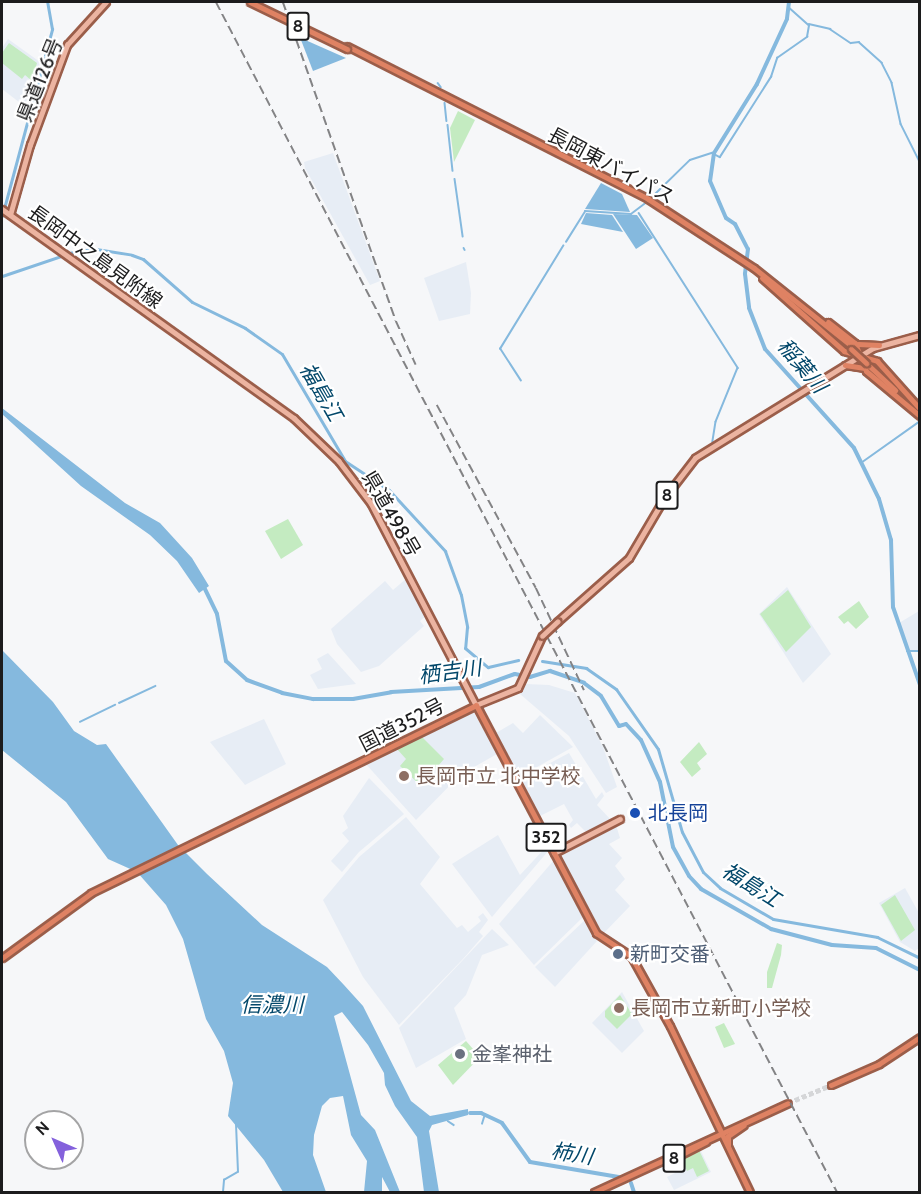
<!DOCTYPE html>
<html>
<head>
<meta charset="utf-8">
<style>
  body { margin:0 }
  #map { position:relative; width:921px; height:1194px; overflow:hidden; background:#f6f7f9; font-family:Cabin,"Noto Sans JP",sans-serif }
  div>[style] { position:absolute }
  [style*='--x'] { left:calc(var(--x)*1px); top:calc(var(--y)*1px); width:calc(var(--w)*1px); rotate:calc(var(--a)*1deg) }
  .built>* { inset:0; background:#e7edf5 }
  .green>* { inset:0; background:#c4ebc1 }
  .water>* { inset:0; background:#85b9de }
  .stream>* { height:1.5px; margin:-0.75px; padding:0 0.75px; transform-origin:0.75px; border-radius:0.75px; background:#85b9de }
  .canal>* { height:3px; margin:-1.5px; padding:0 1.5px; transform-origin:1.5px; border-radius:1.5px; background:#85b9de }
  .river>* { height:4px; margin:-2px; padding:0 2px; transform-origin:2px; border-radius:2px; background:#85b9de }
  .highway-tunnel>* { height:5px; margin-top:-2.5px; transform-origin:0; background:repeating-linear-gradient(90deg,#d5d6d8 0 5px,transparent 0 7.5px) }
  .roads { filter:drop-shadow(2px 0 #9b5e4a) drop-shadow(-2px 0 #9b5e4a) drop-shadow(0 2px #9b5e4a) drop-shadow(0 -2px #9b5e4a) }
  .major>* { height:4.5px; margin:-2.25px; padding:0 2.25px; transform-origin:2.25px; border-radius:2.25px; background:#ecb4a1 }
  .highway>* { height:5px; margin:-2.5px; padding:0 2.5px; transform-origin:2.5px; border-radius:2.5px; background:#df8263 }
  .rail>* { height:1.5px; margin-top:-0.75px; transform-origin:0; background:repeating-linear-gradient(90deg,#838385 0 9px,transparent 0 13.5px) }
  .bridges { filter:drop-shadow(2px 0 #9b5e4a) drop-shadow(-2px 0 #9b5e4a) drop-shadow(0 2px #9b5e4a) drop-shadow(0 -2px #9b5e4a) }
  .major-bridge>* { height:4.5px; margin:-2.25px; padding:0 2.25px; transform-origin:2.25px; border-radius:2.25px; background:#ecb4a1 }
  .highway-bridge>* { height:5px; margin:-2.5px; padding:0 2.5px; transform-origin:2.5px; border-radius:2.5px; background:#df8263 }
  .dots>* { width:16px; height:16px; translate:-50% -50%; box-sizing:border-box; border:3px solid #fff; border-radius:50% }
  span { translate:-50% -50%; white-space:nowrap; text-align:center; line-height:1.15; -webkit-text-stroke:4.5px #fff; paint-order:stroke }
  .shield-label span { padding:2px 4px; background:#fff; border:2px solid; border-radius:4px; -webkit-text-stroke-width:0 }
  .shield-label { font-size:18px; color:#1c1c1d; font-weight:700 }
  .street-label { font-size:20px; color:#1c1c1d }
  .education-label { font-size:20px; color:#785e54 }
  .left { translate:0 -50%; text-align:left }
  .transit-label { font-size:20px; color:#164399 }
  .service-label { font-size:20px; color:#4e5e75 }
  .worship-label { font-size:20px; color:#5b616d }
  .water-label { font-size:21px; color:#02476a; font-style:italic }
  .frame { position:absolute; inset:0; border:3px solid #1c1c1d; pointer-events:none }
  .north { position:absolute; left:24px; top:1110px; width:60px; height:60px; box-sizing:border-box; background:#fff; border:2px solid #a4a4a5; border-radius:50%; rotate:315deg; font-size:16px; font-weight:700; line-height:24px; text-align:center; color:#1c1c1d }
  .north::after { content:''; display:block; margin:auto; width:21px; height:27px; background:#8461dc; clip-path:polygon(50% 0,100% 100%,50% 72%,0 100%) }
</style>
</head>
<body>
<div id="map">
  <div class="built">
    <i style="clip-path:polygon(8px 39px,40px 62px,28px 109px,2px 89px,2px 48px)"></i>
    <i style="clip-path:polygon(333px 153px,380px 281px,370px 285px,305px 168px,304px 162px)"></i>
    <i style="clip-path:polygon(466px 262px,471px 293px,470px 314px,439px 321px,424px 278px)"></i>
    <i style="clip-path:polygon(407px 578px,427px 615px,420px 621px,424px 626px,379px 666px,361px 672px,337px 644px,331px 629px,385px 581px,393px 590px)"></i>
    <i style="clip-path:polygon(787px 587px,831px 654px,803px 683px,759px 614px)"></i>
    <i style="clip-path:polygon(919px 611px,919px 650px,908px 650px,899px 623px)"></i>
    <i style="clip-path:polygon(328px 653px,356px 684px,318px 689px,310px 675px,322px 669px,317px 659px)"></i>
    <i style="clip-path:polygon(526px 684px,549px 685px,575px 693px,603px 747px,617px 787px,606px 793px,569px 736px,520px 694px)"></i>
    <i style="clip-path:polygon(472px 709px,497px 754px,460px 775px,416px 820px,365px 763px)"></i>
    <i style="clip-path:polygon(540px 715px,573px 747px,519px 777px,496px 733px,513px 723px,523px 733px)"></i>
    <i style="clip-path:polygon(264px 719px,286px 764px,245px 785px,210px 742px)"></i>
    <i style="clip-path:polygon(569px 753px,596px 799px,602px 792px,604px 796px,597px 805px,611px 820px,586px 832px,577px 823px,571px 828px,569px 825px,573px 820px,564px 804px,540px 816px,520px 779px)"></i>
    <i style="clip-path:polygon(369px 778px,404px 814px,359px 852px,342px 872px,331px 861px,349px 841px,342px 833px,348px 828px,343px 816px)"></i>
    <i style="clip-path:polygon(406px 817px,440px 857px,420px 884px,457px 928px,462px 925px,468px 932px,481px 921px,478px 917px,483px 913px,488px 920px,479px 932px,483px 936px,463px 959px,399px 1025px,363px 977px,323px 900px,359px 857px)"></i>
    <i style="clip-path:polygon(616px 825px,620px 838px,609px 844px,622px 858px,615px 866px,625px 879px,615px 890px,630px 906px,603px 934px,560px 857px)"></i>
    <i style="clip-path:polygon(498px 835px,520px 875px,547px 846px,549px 850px,492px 917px,452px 864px)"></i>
    <i style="clip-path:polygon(554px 860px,583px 917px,534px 965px,499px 924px)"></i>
    <i style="clip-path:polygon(905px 888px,919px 913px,919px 948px,915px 951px,900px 942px,879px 903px)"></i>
    <i style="clip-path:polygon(585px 920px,597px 941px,555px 987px,535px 967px)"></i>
    <i style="clip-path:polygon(492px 929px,509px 945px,482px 955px,466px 995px,454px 1008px,466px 1039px,416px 1068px,399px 1028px)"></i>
    <i style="clip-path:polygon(622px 992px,644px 1031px,622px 1053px,592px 1023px)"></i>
    <i style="clip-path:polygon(699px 1147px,711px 1172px,674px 1190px,667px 1177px,675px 1173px,669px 1163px)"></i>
  </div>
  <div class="green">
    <i style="clip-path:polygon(9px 43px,37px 63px,32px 81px,25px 75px,22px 79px,2px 63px,2px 53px)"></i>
    <i style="clip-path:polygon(458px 111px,475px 120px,454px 162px,450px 128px)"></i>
    <i style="clip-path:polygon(288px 519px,303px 545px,281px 559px,265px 531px)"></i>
    <i style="clip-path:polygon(788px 590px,811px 627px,786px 652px,760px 614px)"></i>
    <i style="clip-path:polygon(859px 601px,869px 617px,856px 629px,848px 621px,844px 624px,838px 617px)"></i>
    <i style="clip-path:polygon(421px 736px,444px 759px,421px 786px,400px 766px,406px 759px,397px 749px)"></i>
    <i style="clip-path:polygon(699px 742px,707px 754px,697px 763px,701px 769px,692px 777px,680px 762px)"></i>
    <i style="clip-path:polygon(895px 895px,915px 930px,901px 941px,881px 905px)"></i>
    <i style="clip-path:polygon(777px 943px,782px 945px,781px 955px,772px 988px,767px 988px,767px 972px)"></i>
    <i style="clip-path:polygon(620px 995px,632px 1014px,617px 1029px,605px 1017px,605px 1011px)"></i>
    <i style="clip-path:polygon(724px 1023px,735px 1044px,724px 1048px,715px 1027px)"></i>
    <i style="clip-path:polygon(466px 1041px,480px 1057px,453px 1085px,438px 1065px)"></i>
    <i style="clip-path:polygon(699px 1150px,709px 1171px,697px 1177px,693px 1168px,687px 1171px,682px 1159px)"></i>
  </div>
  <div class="water">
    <i style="clip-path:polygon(301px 40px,303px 39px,346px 58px,313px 71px)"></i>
    <i style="clip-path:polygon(601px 183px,622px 194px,630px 212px,585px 209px)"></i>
    <i style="clip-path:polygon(586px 213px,612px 215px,623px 232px,581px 224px)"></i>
    <i style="clip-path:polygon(613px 214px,637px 215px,653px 238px,636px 249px)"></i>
    <i style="clip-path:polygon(2px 408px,125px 503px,160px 523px,192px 558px,209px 586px,199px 593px,177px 561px,150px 535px,81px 486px,2px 414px)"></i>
    <i style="clip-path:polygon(2px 650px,53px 702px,74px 731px,97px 745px,106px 744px,178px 845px,207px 874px,262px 925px,327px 967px,344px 985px,363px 1006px,411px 1101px,430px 1116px,468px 1109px,468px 1115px,432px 1125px,429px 1131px,439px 1192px,424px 1192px,417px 1137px,395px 1106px,385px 1085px,384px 1073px,368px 1045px,342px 1012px,334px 1016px,361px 1115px,375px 1130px,400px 1192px,390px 1192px,382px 1177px,382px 1192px,364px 1192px,367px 1161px,351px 1135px,343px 1096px,330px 1098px,322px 1106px,314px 1135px,313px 1155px,326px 1192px,283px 1192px,264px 1160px,228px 1116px,233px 1083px,224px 1051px,206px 1019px,183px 939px,166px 905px,137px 872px,108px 859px,66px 802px,2px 750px)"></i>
  </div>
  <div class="stream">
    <i style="--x:809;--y:24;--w:22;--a:13"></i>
    <i style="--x:830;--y:29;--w:25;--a:34"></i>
    <i style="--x:851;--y:43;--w:8;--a:-7"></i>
    <i style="--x:859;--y:42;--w:31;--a:42"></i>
    <i style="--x:882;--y:63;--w:22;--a:63"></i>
    <i style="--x:892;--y:83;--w:42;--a:77.6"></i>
    <i style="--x:901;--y:124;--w:42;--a:63.4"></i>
    <i style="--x:438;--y:83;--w:5;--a:53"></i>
    <i style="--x:445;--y:103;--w:18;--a:84"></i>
    <i style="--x:448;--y:125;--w:46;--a:83.8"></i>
    <i style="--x:455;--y:179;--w:58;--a:82"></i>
    <i style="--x:651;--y:198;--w:54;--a:-44.3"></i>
    <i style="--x:690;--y:160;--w:23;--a:-18"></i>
    <i style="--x:712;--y:153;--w:9;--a:27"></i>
    <i style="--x:720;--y:157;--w:95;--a:-57.5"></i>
    <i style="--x:771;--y:77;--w:20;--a:-72"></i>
    <i style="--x:777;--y:58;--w:37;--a:-35"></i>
    <i style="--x:807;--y:37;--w:11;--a:-80"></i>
    <i style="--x:809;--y:26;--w:27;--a:-138"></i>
    <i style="--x:639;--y:213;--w:184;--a:57.4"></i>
    <i style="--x:738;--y:368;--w:58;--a:112.2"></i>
    <i style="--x:716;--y:422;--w:20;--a:99"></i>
    <i style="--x:566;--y:242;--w:36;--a:-58"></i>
    <i style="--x:585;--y:211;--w:46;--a:3.7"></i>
    <i style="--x:631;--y:214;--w:21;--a:-37"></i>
    <i style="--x:464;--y:248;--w:2;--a:63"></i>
    <i style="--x:521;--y:381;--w:38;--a:-123"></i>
    <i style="--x:500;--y:349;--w:121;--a:-58.5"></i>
    <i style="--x:861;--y:463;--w:71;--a:-35.3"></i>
    <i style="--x:907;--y:651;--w:13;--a:0"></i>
    <i style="--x:119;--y:703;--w:40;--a:-25"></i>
    <i style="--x:80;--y:722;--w:39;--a:-26"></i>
    <i style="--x:448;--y:1121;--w:7;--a:34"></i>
    <i style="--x:482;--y:1124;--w:10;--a:-73"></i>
    <i style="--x:223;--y:1192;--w:12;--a:-85"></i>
    <i style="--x:224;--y:1180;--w:16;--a:-30"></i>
    <i style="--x:238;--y:1172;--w:47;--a:-92.4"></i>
  </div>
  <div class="canal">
    <i style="--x:2;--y:216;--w:194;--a:-75"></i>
    <i style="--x:52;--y:29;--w:27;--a:-100"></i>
    <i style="--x:2;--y:276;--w:78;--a:-18.7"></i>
    <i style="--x:76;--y:251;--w:20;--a:-6"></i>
    <i style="--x:96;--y:249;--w:36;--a:9"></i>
    <i style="--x:132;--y:255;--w:12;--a:20"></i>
    <i style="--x:143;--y:259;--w:65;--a:41.3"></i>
    <i style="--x:192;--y:302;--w:59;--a:26.1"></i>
    <i style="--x:245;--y:328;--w:45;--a:35.1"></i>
    <i style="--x:282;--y:354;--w:124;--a:59.5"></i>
    <i style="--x:345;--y:461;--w:53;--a:33.4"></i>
    <i style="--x:389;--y:490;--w:83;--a:47.4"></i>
    <i style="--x:445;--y:551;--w:47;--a:70"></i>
    <i style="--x:461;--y:595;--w:33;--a:79"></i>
    <i style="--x:467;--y:627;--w:21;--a:95"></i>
    <i style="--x:465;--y:648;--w:30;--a:40"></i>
    <i style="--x:488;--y:667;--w:31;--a:-13"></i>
    <i style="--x:542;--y:661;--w:45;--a:9"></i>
    <i style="--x:586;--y:668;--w:37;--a:35"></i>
    <i style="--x:616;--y:689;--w:73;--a:55"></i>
    <i style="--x:658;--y:749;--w:86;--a:73.9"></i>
    <i style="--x:682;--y:832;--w:45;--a:62.3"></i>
    <i style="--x:703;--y:872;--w:23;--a:43"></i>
    <i style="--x:720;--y:888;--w:61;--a:30.3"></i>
    <i style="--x:773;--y:919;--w:106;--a:9.8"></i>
    <i style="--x:877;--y:937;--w:48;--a:26"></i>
  </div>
  <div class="river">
    <i style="--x:789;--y:2;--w:17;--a:97"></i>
    <i style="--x:787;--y:19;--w:72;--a:114.8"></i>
    <i style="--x:757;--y:84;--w:81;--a:121.9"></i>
    <i style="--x:714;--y:153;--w:28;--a:98"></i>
    <i style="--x:710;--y:181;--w:40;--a:66.6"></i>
    <i style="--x:726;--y:218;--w:11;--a:34"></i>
    <i style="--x:735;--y:224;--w:28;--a:63"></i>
    <i style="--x:748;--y:249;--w:25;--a:97"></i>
    <i style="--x:745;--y:274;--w:34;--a:83"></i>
    <i style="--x:749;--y:308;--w:44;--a:68.7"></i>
    <i style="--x:765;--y:349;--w:133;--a:48"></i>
    <i style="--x:854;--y:448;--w:57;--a:63.9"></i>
    <i style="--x:879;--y:499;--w:43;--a:73.7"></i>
    <i style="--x:891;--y:540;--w:67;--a:88.3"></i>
    <i style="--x:893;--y:607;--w:83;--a:70.9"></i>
    <i style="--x:203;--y:585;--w:32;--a:64"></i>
    <i style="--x:217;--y:614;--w:48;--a:79.2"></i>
    <i style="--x:226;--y:661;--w:28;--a:42"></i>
    <i style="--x:247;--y:680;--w:37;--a:20"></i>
    <i style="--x:282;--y:693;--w:32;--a:11"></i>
    <i style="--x:313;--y:699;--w:40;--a:0"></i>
    <i style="--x:353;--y:699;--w:39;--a:-10"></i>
    <i style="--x:391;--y:692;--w:88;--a:-3.3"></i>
    <i style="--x:479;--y:687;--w:38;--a:-20"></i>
    <i style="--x:515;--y:674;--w:15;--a:11"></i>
    <i style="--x:530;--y:677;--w:21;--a:-17"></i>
    <i style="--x:550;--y:671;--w:36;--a:19"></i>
    <i style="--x:584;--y:683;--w:21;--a:37"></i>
    <i style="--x:601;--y:696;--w:35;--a:59"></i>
    <i style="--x:619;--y:726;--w:7;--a:-16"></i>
    <i style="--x:626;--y:724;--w:22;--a:47"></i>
    <i style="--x:641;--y:740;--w:46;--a:65.7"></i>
    <i style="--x:660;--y:782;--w:66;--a:78.7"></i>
    <i style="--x:673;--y:847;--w:33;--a:61"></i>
    <i style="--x:689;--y:876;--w:18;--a:47"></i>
    <i style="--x:701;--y:889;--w:81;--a:29.7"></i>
    <i style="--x:771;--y:929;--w:63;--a:14.7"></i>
    <i style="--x:832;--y:945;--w:44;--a:3.9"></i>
    <i style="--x:876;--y:948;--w:49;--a:26.6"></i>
    <i style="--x:470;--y:1113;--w:11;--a:0"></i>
    <i style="--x:481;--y:1113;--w:23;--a:25"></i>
    <i style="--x:502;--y:1123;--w:48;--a:54.3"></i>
    <i style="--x:530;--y:1162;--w:90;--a:9.6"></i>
    <i style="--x:631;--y:1183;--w:9;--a:72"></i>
  </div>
  <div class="highway-tunnel">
    <i style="--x:788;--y:1103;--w:47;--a:-22.7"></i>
  </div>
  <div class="roads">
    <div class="major">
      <i style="--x:2;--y:209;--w:359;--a:35.6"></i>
      <i style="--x:294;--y:418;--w:62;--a:43.7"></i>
      <i style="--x:339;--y:461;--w:53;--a:52.7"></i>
      <i style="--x:371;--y:503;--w:228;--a:62.5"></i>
      <i style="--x:476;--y:705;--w:45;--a:-22"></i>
      <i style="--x:518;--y:688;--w:57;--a:-65.2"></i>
      <i style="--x:10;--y:215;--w:73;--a:-74.1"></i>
      <i style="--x:30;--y:145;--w:107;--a:-69.7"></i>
      <i style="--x:67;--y:45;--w:58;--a:-47.8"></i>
      <i style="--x:557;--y:622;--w:96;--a:-41.6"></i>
      <i style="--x:629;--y:558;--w:71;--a:-59.5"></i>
      <i style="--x:665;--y:497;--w:49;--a:-52.4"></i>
      <i style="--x:695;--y:458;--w:209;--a:-31.7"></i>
      <i style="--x:873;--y:348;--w:49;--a:-15.5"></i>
      <i style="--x:554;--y:853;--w:74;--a:-27.3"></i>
    </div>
    <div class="highway">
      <i style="--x:347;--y:46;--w:338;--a:26.9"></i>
      <i style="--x:648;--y:199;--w:126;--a:33.1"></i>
      <i style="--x:754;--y:268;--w:127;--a:38.6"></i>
      <i style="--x:762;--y:278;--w:110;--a:41.7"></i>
      <i style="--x:844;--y:351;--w:17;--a:17"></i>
      <i style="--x:860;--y:356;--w:16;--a:68"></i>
      <i style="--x:866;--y:371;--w:70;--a:39.8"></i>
      <i style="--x:828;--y:322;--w:34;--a:38"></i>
      <i style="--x:855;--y:343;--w:14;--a:69"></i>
      <i style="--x:860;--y:356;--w:18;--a:16"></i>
      <i style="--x:877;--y:361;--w:64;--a:48.1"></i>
      <i style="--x:858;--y:344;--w:21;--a:3"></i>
      <i style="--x:866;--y:363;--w:40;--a:43"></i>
      <i style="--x:845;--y:365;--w:18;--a:9"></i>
      <i style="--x:2;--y:958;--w:110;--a:-36.1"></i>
      <i style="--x:91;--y:893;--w:428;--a:-26"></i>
      <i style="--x:476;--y:705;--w:258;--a:62.2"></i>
      <i style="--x:596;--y:933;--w:42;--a:33.3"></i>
      <i style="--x:631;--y:956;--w:80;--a:60.9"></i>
      <i style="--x:670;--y:1026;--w:184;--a:64.3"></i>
      <i style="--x:831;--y:1085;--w:52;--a:-23.6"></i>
      <i style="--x:879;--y:1064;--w:49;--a:-33.4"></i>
      <i style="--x:728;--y:1145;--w:9;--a:-90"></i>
      <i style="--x:728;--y:1136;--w:19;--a:-35"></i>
      <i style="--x:682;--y:1154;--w:27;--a:-27"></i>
      <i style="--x:594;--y:1192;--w:213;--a:-24.6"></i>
    </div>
  </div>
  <div class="rail">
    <i style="--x:216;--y:2;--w:1342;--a:62.44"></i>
    <i style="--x:283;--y:2;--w:338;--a:70.5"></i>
    <i style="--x:396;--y:321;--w:48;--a:65.6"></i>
    <i style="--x:437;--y:405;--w:208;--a:61.6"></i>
    <i style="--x:536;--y:588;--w:113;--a:64.8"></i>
  </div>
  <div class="bridges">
    <div class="major-bridge">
      <i style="--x:542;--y:636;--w:21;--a:-43"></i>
    </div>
    <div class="highway-bridge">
      <i style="--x:250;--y:2;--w:108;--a:25.9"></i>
      <i style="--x:851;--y:349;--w:21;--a:43"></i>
    </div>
  </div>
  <div class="dots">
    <i style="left:404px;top:776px;background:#8d6e63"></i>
    <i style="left:635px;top:813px;background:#1a4fb4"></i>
    <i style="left:618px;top:954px;background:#5c6f8a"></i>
    <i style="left:619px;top:1008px;background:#8d6e63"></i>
    <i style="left:460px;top:1054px;background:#6b7280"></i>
  </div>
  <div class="shield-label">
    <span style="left:298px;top:26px">8</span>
    <span style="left:667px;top:495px">8</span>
    <span style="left:546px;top:837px">352</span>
    <span style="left:674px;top:1158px">8</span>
  </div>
  <div class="street-label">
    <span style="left:40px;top:80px;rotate:-68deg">県道126号</span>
    <span style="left:611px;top:166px;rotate:28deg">長岡東バイパス</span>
    <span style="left:95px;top:257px;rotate:36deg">長岡中之島見附線</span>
    <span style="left:391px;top:514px;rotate:60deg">県道498号</span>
    <span style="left:402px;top:725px;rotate:-27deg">国道352号</span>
  </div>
  <div class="education-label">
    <span class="left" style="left:416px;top:776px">長岡市立 北中学校</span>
    <span class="left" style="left:631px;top:1008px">長岡市立新町小学校</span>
  </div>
  <div class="transit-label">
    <span class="left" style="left:648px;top:813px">北長岡</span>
  </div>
  <div class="service-label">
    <span class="left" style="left:630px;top:954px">新町交番</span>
  </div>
  <div class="worship-label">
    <span class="left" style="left:472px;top:1054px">金峯神社</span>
  </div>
  <div class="water-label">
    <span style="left:802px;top:366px;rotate:50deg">稲葉川</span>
    <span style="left:321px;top:392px;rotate:60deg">福島江</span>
    <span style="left:450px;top:672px;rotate:-8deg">栖吉川</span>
    <span style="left:751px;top:885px;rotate:32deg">福島江</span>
    <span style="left:272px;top:1005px">信濃川</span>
    <span style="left:572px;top:1154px;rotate:9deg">柿川</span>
  </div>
  <div class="frame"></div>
  <div class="north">N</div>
</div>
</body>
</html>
